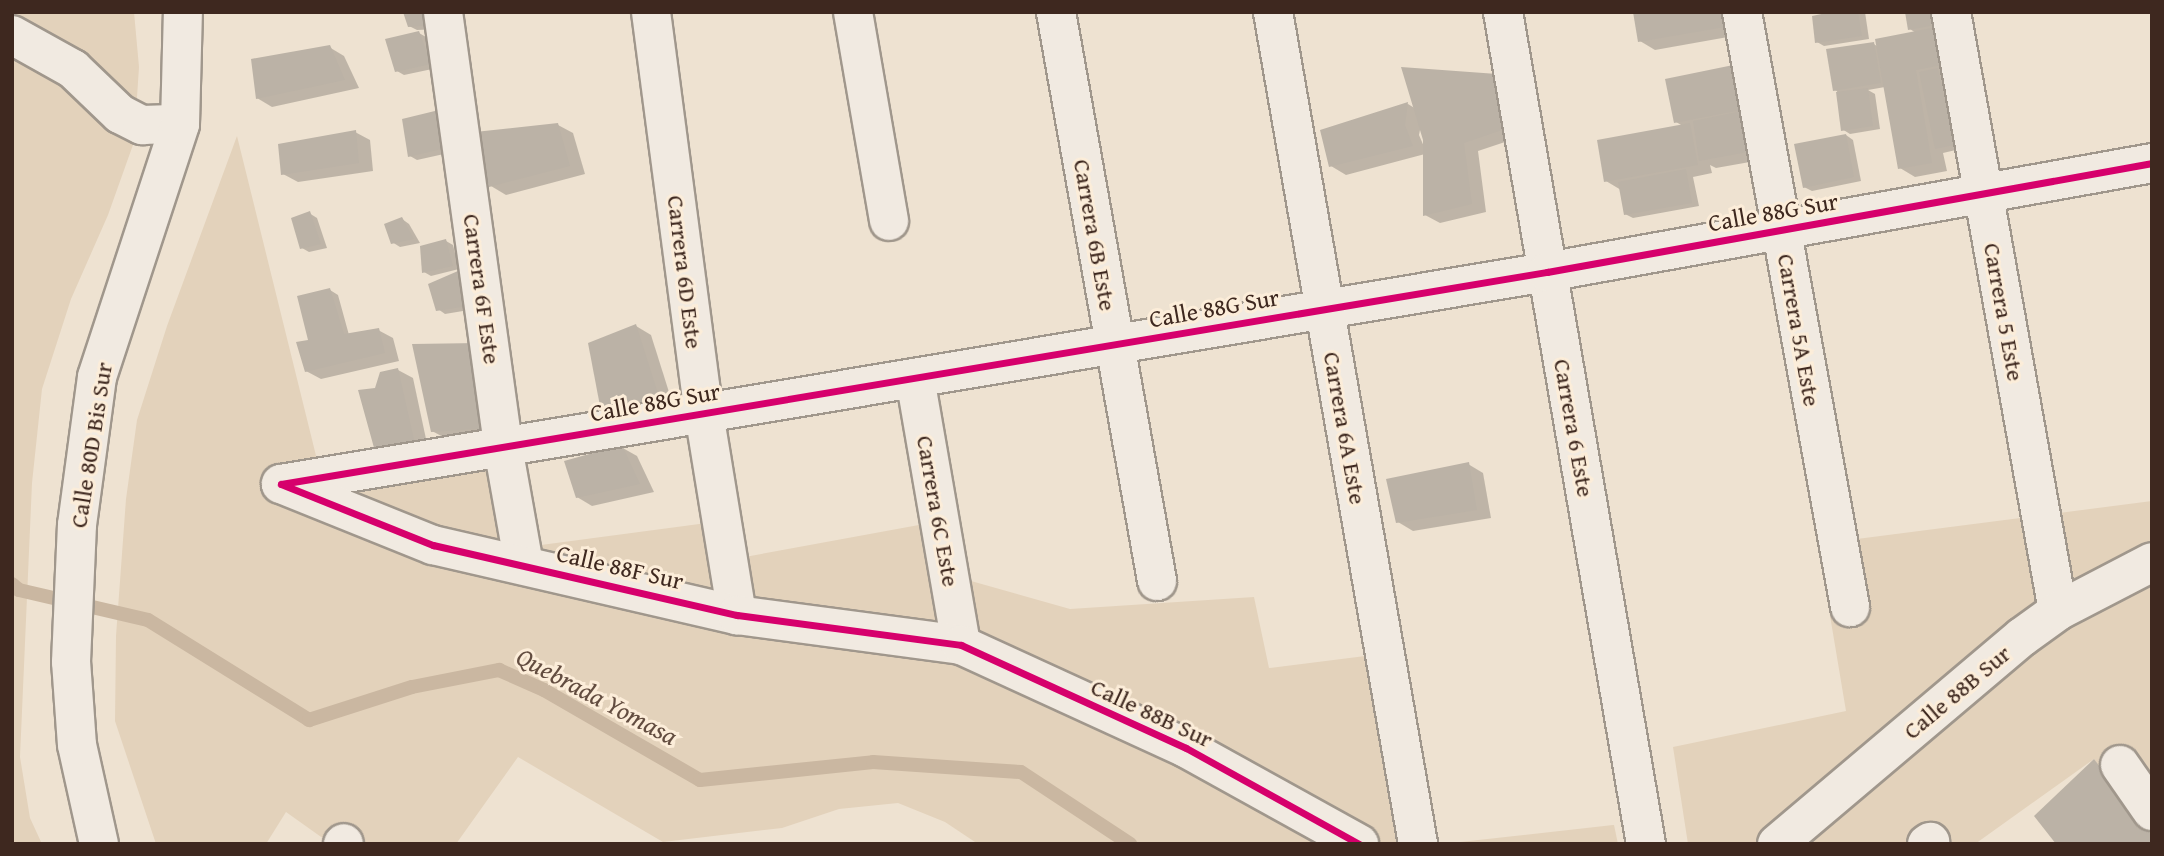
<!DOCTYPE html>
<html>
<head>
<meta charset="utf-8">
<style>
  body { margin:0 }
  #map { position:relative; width:2164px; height:856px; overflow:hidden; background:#eee2d1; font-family:"Gentium Book Plus",serif }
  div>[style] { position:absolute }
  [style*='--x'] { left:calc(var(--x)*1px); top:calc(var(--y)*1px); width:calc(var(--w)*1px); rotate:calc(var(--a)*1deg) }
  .green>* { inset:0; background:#e3d2bb }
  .shadow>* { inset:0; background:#0003 }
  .stream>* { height:14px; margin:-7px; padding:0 7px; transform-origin:7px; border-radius:7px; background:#cab7a1 }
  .building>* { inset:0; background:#bbb2a6 }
  .roads { filter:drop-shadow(2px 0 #a0978c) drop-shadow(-2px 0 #a0978c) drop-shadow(0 2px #a0978c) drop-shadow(0 -2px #a0978c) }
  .minor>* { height:38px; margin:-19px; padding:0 19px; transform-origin:19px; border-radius:19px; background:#f1eae1 }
  .cycleway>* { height:7px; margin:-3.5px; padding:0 3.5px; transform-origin:3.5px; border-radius:3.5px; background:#d6006c }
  span { translate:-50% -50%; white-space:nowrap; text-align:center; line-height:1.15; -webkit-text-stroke:6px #fcedd9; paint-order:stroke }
  .street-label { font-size:24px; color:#3e281f }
  .water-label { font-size:26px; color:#634d40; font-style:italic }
  .frame { position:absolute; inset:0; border:14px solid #3e281f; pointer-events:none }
</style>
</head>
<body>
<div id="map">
  <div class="green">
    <i style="clip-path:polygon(12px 12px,134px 12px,139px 67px,134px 142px,108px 215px,71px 299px,42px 389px,32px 483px,20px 757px,30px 818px,42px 844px,12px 844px)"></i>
    <i style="clip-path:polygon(237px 136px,324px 488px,525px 458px,541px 545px,737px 519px,745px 557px,957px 518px,971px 581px,1070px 609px,1254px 597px,1269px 668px,1397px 652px,1432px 844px,978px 844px,945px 822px,898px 803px,839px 809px,782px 828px,663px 842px,518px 757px,456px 844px,331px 844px,286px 812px,266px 844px,156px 844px,115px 721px,116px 636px,126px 499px,137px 420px,167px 326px)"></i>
    <i style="clip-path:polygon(2152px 501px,2152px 781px,2123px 801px,2094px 759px,1975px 844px,1688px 844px,1673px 747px,1846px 711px,1818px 544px)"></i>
    <i style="clip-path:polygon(1614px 825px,1618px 844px,1442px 844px,1613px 825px)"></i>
  </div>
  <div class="shadow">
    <i style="clip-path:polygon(405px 12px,439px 29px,417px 30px,409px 26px)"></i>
    <i style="clip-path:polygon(1635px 12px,1756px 32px,1655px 50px,1640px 41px)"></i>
    <i style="clip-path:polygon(1832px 12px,1865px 12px,1869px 39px,1824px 46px,1817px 42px)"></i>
    <i style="clip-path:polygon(1951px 12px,1960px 149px,1943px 153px,1947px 171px,1915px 177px,1900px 168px,1885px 87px,1868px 90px,1875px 94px,1880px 129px,1850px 134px,1842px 129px,1837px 91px,1834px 90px,1874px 44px,1878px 47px,1916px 33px,1910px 29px)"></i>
    <i style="clip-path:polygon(419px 33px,426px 37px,437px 68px,404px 75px,397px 71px)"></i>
    <i style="clip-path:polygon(329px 47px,344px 56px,359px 88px,272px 107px,257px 98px)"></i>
    <i style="clip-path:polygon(1748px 64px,1778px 157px,1716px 168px,1710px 165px,1712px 173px,1693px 177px,1699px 206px,1633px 218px,1625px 214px,1621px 190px,1606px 181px,1683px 126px,1676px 122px)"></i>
    <i style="clip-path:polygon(evenodd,1496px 76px,1517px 138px,1478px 151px,1486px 212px,1440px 223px,1425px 215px,1425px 154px,1346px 175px,1331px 166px,1323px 131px,1408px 104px,1416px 109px,1496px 76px,1421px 125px,1425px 149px,1419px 135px,1421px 125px)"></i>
    <i style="clip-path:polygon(404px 120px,453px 152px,417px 160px,410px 156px)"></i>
    <i style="clip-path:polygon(558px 125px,573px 133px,585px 174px,506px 195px,491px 186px)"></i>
    <i style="clip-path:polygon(355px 132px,370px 140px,373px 171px,298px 182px,283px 174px)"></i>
    <i style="clip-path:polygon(1846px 135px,1853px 140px,1861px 181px,1812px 191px,1804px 187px)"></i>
    <i style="clip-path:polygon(309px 213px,317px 218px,327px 248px,309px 252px,302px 248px)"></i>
    <i style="clip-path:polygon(402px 219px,409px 224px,420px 243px,400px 247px,392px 242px)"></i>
    <i style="clip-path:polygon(446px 241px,453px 245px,459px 269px,431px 276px,424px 272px)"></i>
    <i style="clip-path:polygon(458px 273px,465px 277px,475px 309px,445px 314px,438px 309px)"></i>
    <i style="clip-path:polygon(330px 290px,338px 295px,349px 335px,378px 330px,393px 338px,399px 361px,321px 379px,306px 371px,310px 341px)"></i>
    <i style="clip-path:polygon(636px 326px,651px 335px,674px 408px,617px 413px,602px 404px)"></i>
    <i style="clip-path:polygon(478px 345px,505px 436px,447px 439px,432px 431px)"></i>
    <i style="clip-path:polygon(398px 370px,413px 378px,429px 453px,377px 454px,377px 390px)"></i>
    <i style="clip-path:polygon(621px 447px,637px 456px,654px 492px,592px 506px,577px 497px)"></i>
    <i style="clip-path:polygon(1468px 464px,1483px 473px,1491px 518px,1413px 531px,1398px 522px)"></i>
  </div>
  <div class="stream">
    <i style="--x:12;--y:584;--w:9;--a:41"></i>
    <i style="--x:19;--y:590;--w:132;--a:13.1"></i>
    <i style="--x:148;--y:620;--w:190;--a:31.8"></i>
    <i style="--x:309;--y:720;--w:108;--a:-17.8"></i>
    <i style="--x:412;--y:687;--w:89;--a:-11.1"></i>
    <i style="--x:499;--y:670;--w:49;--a:24"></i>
    <i style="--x:544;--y:690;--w:180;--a:30"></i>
    <i style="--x:700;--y:780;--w:174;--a:-5.9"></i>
    <i style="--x:873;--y:762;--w:148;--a:3.9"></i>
    <i style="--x:1021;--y:772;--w:131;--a:33.4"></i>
  </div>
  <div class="building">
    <i style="clip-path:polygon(403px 12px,430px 12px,432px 25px,408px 27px)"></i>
    <i style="clip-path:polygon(1633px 12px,1740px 12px,1742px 24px,1638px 42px)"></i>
    <i style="clip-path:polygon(1831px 12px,1858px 12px,1862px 36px,1815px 43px,1812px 16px)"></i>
    <i style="clip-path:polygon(1905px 12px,1945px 12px,1947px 23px,1908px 30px)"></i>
    <i style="clip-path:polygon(1947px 25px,1953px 63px,1916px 70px,1932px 163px,1898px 169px,1875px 39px)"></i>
    <i style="clip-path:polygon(419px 31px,431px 64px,395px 72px,385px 39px)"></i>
    <i style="clip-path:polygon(1874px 42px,1881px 83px,1833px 91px,1826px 49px)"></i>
    <i style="clip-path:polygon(330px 45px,345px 80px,256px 99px,251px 59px)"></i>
    <i style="clip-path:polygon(1748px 62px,1757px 107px,1674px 123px,1665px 79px)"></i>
    <i style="clip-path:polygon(1401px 67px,1497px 74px,1502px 130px,1464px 143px,1472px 204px,1423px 216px,1423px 140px)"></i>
    <i style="clip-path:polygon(1938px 68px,1954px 145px,1935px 149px,1919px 72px)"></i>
    <i style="clip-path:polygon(1868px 88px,1873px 126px,1841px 131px,1836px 92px)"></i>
    <i style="clip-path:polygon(1408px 102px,1405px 125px,1413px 146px,1329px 167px,1320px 130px)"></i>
    <i style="clip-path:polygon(1756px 108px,1764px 149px,1699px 161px,1693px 121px)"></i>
    <i style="clip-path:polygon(439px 110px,446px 148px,408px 157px,402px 119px)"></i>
    <i style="clip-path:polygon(558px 123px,570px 166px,489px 187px,475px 132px)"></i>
    <i style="clip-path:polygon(1690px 123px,1698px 165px,1604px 182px,1597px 140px)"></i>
    <i style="clip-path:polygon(356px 130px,359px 163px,281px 175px,278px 144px)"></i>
    <i style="clip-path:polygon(1846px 134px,1854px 177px,1803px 188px,1794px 144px)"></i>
    <i style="clip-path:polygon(1686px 169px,1692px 203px,1624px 215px,1618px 182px)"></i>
    <i style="clip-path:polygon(310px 211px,321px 244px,300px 249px,291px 218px)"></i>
    <i style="clip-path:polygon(402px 217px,414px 239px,391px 244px,384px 224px)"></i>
    <i style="clip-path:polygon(446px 239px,453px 266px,422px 273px,420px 246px)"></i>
    <i style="clip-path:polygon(458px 271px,468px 306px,436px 311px,428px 284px)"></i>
    <i style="clip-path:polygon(330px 288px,344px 334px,379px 328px,385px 353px,305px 372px,296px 342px,308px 340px,297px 296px)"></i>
    <i style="clip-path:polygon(636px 324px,660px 400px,600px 406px,588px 343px)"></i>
    <i style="clip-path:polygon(479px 343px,491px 428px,431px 432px,412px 344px)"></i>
    <i style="clip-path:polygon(398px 368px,415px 444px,376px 455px,358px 390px,375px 388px,380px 372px)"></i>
    <i style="clip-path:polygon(622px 445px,640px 484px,576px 498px,564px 461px)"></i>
    <i style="clip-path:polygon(1469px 462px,1477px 510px,1396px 523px,1386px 479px)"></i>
    <i style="clip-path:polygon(2094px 759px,2152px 835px,2152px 844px,2056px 844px,2034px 816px)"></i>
  </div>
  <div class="roads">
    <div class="minor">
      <i style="--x:443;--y:12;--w:439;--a:82.1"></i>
      <i style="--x:503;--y:447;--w:120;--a:79.9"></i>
      <i style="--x:651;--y:12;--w:404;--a:82.5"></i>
      <i style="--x:704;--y:413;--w:205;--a:80.7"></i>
      <i style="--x:853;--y:12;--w:212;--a:80.2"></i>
      <i style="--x:1056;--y:12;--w:578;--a:79.93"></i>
      <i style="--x:1273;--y:12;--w:845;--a:80.11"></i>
      <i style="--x:1503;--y:12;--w:844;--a:80.25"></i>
      <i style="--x:1742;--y:12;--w:605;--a:79.71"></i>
      <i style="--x:1951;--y:12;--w:608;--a:79.87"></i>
      <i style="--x:12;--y:35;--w:70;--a:29.1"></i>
      <i style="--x:73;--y:69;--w:65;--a:43.8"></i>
      <i style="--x:120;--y:114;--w:25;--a:27"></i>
      <i style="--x:142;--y:125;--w:38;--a:-2"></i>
      <i style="--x:915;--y:378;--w:271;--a:80.2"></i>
      <i style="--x:281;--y:484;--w:1284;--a:-9.51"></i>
      <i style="--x:1547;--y:272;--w:615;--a:-10.21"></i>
      <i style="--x:281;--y:484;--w:164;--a:21.9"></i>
      <i style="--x:433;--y:545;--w:312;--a:13"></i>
      <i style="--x:737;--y:615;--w:226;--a:7.6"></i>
      <i style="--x:961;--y:645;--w:247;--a:24.6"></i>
      <i style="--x:1186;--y:748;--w:198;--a:29"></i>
      <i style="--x:2120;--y:765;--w:56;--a:55.2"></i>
      <i style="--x:99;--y:844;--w:101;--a:-102.5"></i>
      <i style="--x:77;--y:745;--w:83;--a:-94.1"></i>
      <i style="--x:71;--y:662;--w:137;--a:-87.5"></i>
      <i style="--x:77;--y:525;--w:149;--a:-82.3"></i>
      <i style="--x:97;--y:377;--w:266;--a:-71.8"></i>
      <i style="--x:180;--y:124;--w:112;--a:-88.5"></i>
      <i style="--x:343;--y:844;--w:1;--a:-45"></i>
      <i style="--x:1777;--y:844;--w:321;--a:-40.2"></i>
      <i style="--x:2022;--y:637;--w:44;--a:-35.8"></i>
      <i style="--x:2058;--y:611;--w:106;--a:-27.5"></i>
      <i style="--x:1927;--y:844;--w:4;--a:-34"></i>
    </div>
  </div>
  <div class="cycleway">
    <i style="--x:281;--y:484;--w:1284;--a:-9.51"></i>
    <i style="--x:1547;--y:272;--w:615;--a:-10.21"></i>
    <i style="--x:281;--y:484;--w:164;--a:21.9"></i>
    <i style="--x:433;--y:545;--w:312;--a:13"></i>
    <i style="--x:737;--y:615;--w:226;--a:7.6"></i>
    <i style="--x:961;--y:645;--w:247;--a:24.6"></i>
    <i style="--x:1186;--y:748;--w:198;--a:29"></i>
  </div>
  <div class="street-label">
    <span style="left:1773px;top:212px;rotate:-10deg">Calle 88G Sur</span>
    <span style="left:1095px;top:235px;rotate:80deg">Carrera 6B Este</span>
    <span style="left:685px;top:272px;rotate:83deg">Carrera 6D Este</span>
    <span style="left:482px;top:289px;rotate:82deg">Carrera 6F Este</span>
    <span style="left:1214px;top:308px;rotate:-10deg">Calle 88G Sur</span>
    <span style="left:2004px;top:312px;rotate:80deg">Carrera 5 Este</span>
    <span style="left:1799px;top:330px;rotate:80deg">Carrera 5A Este</span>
    <span style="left:655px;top:402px;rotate:-10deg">Calle 88G Sur</span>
    <span style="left:1345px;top:428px;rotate:80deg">Carrera 6A Este</span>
    <span style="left:1574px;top:428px;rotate:80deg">Carrera 6 Este</span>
    <span style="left:91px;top:445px;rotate:-81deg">Calle 80D Bis Sur</span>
    <span style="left:938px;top:511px;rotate:80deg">Carrera 6C Este</span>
    <span style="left:620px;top:567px;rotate:13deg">Calle 88F Sur</span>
    <span style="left:1957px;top:692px;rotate:-40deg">Calle 88B Sur</span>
    <span style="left:1152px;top:713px;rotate:25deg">Calle 88B Sur</span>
  </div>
  <div class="water-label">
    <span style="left:597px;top:696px;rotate:28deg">Quebrada Yomasa</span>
  </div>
  <div class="frame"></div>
</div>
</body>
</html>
